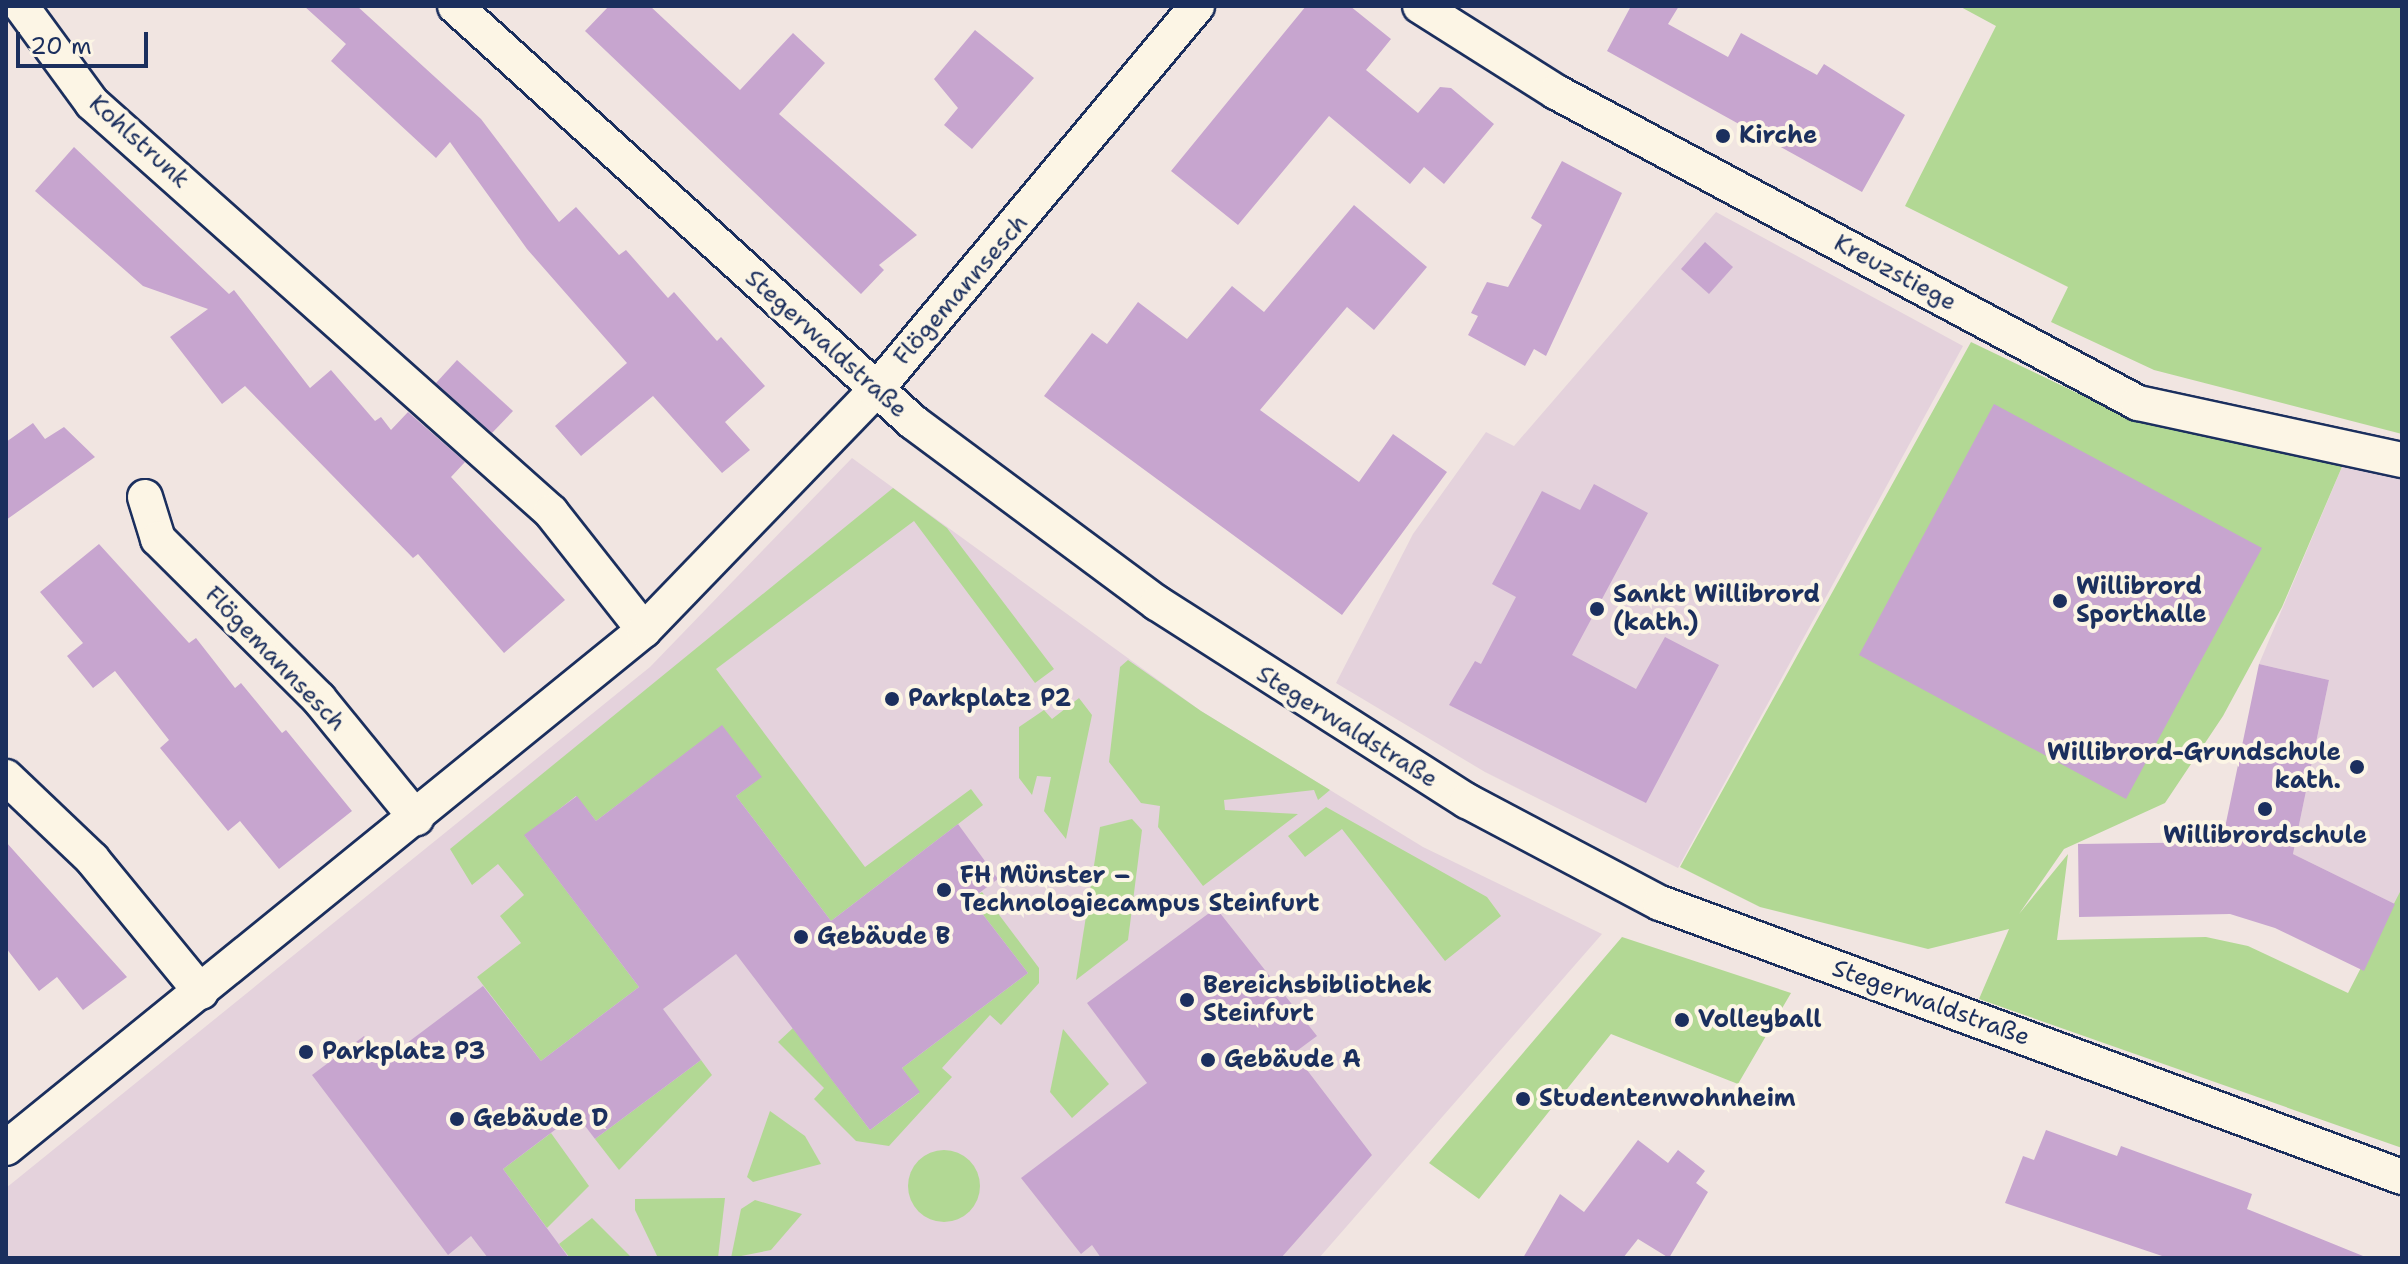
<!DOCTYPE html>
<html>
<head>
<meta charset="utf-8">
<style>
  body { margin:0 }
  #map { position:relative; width:2408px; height:1264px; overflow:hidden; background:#f1e5e1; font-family:"Shantell Sans",sans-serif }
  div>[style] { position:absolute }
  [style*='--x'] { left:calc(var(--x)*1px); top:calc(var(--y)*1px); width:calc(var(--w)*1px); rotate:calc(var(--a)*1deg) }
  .built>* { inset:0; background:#e4d2dc }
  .green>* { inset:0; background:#b2d894 }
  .round { border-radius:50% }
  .building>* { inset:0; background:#c7a5cf }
  .roads { filter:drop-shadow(2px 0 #1b2f5e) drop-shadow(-2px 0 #1b2f5e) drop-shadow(0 2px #1b2f5e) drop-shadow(0 -2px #1b2f5e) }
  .minor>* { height:34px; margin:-17px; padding:0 17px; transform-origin:17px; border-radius:17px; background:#fcf5e5 }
  .dots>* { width:22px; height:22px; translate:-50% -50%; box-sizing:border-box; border:4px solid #fcf5e5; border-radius:50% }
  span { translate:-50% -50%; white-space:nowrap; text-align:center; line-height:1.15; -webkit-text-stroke:8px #fcf5e5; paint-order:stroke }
  .poi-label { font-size:24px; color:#1b2f5e; font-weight:700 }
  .left { translate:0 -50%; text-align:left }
  .right { translate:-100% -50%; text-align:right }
  .street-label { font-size:24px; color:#1b2f5e }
  .frame { position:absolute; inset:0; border:8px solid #1b2f5e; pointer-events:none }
  .scale { position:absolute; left:16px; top:32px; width:132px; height:36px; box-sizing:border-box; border:4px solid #1b2f5e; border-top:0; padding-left:10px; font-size:24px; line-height:28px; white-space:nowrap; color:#1b2f5e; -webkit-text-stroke:6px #fcf5e5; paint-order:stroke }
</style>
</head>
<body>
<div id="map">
  <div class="built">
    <i style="clip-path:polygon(1716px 212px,1963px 346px,1678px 868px,1485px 772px,1336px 683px,1413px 534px,1486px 432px,1514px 446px)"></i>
    <i style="clip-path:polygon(852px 458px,1201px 711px,1423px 847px,1602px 934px,1319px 1258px,6px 1258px,6px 1188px,650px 667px)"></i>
    <i style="clip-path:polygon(2344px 462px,2402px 480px,2402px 888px,2395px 904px,2293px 854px,2329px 680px,2259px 664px)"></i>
  </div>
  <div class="green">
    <i style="clip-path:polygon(1959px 6px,2402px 6px,2402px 434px,2154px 370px,2051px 322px,2068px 287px,1905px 206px,1996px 26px)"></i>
    <i style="clip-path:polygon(1971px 342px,2131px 419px,2344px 462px,2282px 607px,2223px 716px,2165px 803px,2064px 849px,2019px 914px,2068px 854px,2057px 940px,2206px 937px,2248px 946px,2348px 993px,2402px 888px,2402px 1148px,1979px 999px,2009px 929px,1928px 949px,1760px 907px,1680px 867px)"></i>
    <i style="clip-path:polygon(893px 488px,947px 528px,1054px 669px,1035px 683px,914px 521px,716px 669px,865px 867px,971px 789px,983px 805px,831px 921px,736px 796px,761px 777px,722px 726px,596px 821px,576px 796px,525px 836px,639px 987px,541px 1061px,477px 977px,521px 943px,500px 916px,524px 895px,498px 864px,472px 885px,450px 849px)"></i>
    <i style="clip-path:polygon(1128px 660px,1201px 711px,1330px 790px,1318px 800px,1314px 790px,1224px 800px,1225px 810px,1298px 814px,1203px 886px,1158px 827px,1160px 806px,1141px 803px,1109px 762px,1120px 667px)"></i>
    <i style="clip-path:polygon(1079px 698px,1092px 715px,1066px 839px,1044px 811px,1051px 777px,1037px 776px,1032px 795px,1019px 778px,1019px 727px,1044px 710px,1052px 719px)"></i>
    <i style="clip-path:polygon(1326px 807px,1487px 897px,1501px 916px,1445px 961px,1342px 829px,1305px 857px,1288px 836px)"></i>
    <i style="clip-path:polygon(1132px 819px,1142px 830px,1128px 940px,1076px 980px,1100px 827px)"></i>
    <i style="clip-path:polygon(982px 892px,1039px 968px,1039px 983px,1001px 1025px,990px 1015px,942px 1068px,952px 1077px,889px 1146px,856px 1141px,814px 1099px,824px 1088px,778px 1042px,793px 1028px,870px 1130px,919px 1093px,902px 1068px,1028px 973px,971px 899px)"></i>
    <i style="clip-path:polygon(1622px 937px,1791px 993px,1738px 1084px,1611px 1034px,1479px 1199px,1429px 1163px)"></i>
    <i style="clip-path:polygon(1063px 1029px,1109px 1084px,1072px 1118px,1050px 1092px)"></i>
    <i style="clip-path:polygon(701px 1060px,712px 1075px,619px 1170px,595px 1139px)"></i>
    <i style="clip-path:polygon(770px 1111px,805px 1136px,821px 1164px,753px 1182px,747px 1177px)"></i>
    <i style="clip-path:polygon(551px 1133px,589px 1186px,547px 1228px,503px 1169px)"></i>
    <i class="round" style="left:908px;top:1150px;width:72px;height:72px"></i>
    <i style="clip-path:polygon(725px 1198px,718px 1258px,658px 1258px,635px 1210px,635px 1199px)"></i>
    <i style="clip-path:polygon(755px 1200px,802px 1214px,771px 1250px,731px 1258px,741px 1209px)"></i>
    <i style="clip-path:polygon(592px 1218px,632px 1258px,570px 1258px,559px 1244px)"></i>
  </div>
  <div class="building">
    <i style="clip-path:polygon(304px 6px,357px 6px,481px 119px,559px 222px,576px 207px,619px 255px,626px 250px,668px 298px,674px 292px,717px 341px,721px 337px,765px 386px,725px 422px,750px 450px,722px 473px,653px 396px,581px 456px,555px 426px,627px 363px,527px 249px,450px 142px,436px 158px,331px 61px,346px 44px)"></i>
    <i style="clip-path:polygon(609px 6px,650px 6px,740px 90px,793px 33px,825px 63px,779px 114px,917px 235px,879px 265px,884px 270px,861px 294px,585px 31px)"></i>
    <i style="clip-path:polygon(1306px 6px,1350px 6px,1391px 39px,1366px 70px,1418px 113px,1440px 87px,1451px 88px,1494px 124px,1444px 184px,1424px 167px,1410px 184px,1329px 116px,1238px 225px,1171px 171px)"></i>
    <i style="clip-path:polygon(1631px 6px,1679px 6px,1668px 24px,1728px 57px,1741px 33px,1817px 75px,1824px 64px,1905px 115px,1862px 192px,1607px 51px)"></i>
    <i style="clip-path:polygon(975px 30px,1034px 78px,972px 149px,944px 125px,958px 108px,934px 79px)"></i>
    <i style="clip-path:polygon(74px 147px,229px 294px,234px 290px,310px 388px,331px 370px,375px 421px,381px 417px,391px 430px,408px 412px,465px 462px,451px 477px,565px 600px,504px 653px,418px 554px,413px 558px,245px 386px,222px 404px,170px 337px,208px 309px,143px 286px,35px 191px)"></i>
    <i style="clip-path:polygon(1562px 161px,1622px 193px,1546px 356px,1534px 349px,1525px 366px,1468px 335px,1478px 316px,1471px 313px,1487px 282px,1508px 287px,1542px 225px,1531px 218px)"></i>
    <i style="clip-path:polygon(1354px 205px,1427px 267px,1374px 330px,1347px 307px,1260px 410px,1359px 482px,1393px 434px,1447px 472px,1342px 615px,1044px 396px,1092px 333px,1107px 344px,1138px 302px,1187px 339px,1232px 286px,1264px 312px)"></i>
    <i style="clip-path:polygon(1705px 242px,1733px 267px,1709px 294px,1681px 269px)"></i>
    <i style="clip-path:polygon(457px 360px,513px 411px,492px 433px,436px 383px)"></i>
    <i style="clip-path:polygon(1994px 404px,2262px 548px,2126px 799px,1859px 655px)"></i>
    <i style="clip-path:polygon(33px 423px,45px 439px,64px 427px,95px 457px,6px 520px,6px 442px)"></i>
    <i style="clip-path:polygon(1594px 484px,1648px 513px,1572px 655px,1636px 689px,1665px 637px,1719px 665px,1646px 803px,1449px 705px,1475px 661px,1481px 664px,1516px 597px,1492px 584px,1542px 491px,1580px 510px)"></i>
    <i style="clip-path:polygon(99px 544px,189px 643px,196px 638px,235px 688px,241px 683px,282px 733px,286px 730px,352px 811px,279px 869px,240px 821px,228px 831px,160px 748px,169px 740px,115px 671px,93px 688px,67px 656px,83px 643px,40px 592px)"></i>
    <i style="clip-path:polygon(2259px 664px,2329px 680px,2293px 854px,2395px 904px,2364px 971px,2275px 928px,2230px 914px,2079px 917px,2078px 844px,2222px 842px)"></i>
    <i style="clip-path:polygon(722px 725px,762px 777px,736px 796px,831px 921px,958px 824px,998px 879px,971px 899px,1028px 973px,902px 1068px,920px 1092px,870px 1130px,736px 954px,663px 1009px,701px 1060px,595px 1139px,576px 1114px,503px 1169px,569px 1258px,488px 1258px,471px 1236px,448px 1255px,312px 1075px,364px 1036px,383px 1061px,483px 986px,541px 1061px,639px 987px,524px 835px,577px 796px,596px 821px)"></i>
    <i style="clip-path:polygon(6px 842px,127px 977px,83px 1010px,57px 977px,39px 991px,6px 948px)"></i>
    <i style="clip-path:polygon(1216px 908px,1317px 1036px,1294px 1053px,1372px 1155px,1281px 1258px,1101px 1258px,1092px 1245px,1081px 1254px,1021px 1178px,1147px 1083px,1087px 1003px)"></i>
    <i style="clip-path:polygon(2046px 1130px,2117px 1156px,2121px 1146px,2252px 1194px,2247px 1209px,2368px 1258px,2168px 1258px,2005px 1203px,2023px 1156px,2034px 1160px)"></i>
    <i style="clip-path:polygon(1638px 1140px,1668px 1163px,1678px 1150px,1705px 1171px,1696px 1183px,1708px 1192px,1669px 1258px,1638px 1239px,1623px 1258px,1523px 1258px,1560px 1194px,1584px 1212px)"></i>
  </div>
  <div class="roads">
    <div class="minor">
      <i style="--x:21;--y:6;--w:120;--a:53.8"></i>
      <i style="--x:92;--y:103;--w:615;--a:41.7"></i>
      <i style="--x:551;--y:512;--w:150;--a:51.8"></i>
      <i style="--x:455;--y:6;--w:619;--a:42.25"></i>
      <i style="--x:913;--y:422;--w:304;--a:36.6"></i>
      <i style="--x:1157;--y:603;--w:368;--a:32.6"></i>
      <i style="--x:1467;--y:801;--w:218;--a:27.9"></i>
      <i style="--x:1660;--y:903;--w:791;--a:20.27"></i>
      <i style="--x:1420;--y:6;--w:161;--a:32.3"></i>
      <i style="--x:1556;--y:92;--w:660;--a:28.12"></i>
      <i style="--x:2138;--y:403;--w:270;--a:12.2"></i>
      <i style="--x:145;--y:497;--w:44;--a:72.8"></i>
      <i style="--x:158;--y:539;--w:227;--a:44.8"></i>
      <i style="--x:319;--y:699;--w:154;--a:50.8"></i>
      <i style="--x:6;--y:777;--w:119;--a:43.6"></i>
      <i style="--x:92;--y:859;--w:172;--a:50.7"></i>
      <i style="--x:6;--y:1148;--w:822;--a:-39.07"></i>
      <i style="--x:644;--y:630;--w:332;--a:-46"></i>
      <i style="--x:875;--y:391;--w:502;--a:-50.09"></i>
    </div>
  </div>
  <div class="dots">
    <i style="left:1723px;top:136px;background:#1b2f5e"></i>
    <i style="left:2060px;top:601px;background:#1b2f5e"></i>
    <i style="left:1597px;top:609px;background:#1b2f5e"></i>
    <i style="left:892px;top:699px;background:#1b2f5e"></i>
    <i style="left:2357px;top:767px;background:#1b2f5e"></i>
    <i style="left:2265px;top:809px;background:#1b2f5e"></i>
    <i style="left:944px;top:890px;background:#1b2f5e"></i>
    <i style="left:801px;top:937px;background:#1b2f5e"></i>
    <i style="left:1187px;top:1000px;background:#1b2f5e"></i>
    <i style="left:1682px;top:1020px;background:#1b2f5e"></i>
    <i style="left:306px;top:1052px;background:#1b2f5e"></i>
    <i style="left:1208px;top:1060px;background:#1b2f5e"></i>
    <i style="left:1523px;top:1099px;background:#1b2f5e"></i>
    <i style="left:457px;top:1119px;background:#1b2f5e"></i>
  </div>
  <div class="poi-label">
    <span class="left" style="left:1739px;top:136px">Kirche</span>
    <span class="left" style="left:2076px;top:601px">Willibrord<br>Sporthalle</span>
    <span class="left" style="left:1613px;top:609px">Sankt Willibrord<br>(kath.)</span>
    <span class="left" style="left:908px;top:699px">Parkplatz P2</span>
    <span class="right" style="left:2341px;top:767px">Willibrord-Grundschule<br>kath.</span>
    <span style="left:2265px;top:836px">Willibrordschule</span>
    <span class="left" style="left:960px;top:890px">FH Münster –<br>Technologiecampus Steinfurt</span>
    <span class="left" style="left:817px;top:937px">Gebäude B</span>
    <span class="left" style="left:1203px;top:1000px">Bereichsbibliothek<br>Steinfurt</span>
    <span class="left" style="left:1698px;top:1020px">Volleyball</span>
    <span class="left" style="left:322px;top:1052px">Parkplatz P3</span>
    <span class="left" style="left:1224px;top:1060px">Gebäude A</span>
    <span class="left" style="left:1539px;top:1099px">Studentenwohnheim</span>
    <span class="left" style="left:473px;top:1119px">Gebäude D</span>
  </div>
  <div class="street-label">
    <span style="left:139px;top:142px;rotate:42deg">Kohlstrunk</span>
    <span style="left:1895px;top:273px;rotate:28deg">Kreuzstiege</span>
    <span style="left:961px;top:290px;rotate:-49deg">Flögemannsesch</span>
    <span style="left:826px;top:344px;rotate:42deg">Stegerwaldstraße</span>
    <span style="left:275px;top:659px;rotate:46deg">Flögemannsesch</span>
    <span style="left:1347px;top:727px;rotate:32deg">Stegerwaldstraße</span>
    <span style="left:1931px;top:1003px;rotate:20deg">Stegerwaldstraße</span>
  </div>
  <div class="frame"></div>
  <div class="scale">20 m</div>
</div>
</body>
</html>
